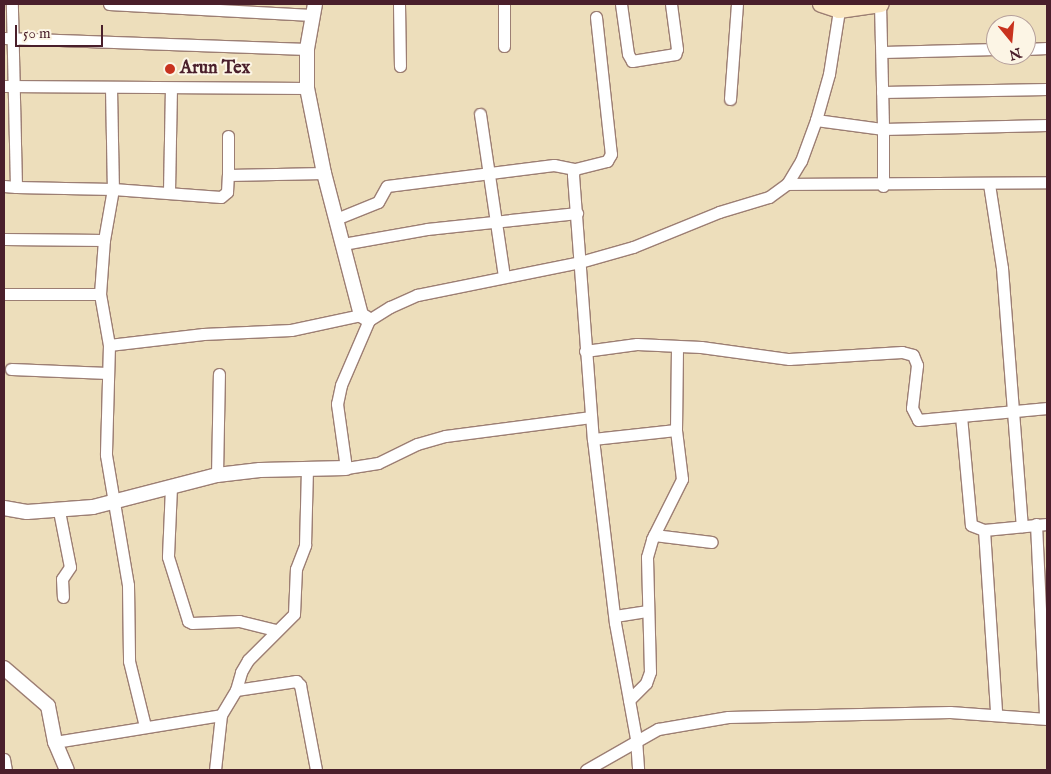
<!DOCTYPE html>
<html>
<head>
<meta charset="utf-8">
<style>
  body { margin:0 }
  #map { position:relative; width:1051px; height:774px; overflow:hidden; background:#eddebb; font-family:"IM FELL English",serif }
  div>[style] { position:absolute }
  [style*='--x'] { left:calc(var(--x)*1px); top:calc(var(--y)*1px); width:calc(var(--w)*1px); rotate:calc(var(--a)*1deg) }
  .roads { filter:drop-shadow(1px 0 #9c7e73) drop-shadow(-1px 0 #9c7e73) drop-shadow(0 1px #9c7e73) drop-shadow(0 -1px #9c7e73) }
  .minor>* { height:11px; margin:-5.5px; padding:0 5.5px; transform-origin:5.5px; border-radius:5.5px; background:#fff }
  .tertiary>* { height:14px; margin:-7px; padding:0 7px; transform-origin:7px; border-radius:7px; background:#fff }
  .secondary>* { height:16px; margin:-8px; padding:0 8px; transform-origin:8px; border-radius:8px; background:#fae7c3 }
  .dots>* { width:14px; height:14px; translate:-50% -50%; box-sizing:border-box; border:2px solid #fcf5e5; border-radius:50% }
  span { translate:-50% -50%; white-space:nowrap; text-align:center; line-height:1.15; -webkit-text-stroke:4px #fcf5e5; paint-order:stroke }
  .poi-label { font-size:18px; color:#4a1f2b; font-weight:700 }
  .left { translate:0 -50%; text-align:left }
  .frame { position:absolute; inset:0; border:5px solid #4a1f2b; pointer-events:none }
  .north { position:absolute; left:986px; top:15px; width:50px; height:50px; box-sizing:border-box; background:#fcf5e5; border:1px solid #b59f9b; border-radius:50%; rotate:163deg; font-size:14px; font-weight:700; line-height:20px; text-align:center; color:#4a1f2b }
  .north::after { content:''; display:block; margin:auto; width:18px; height:22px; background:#c8321e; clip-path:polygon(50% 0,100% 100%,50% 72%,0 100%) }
  .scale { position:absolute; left:15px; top:25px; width:88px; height:22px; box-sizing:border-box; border:2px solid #4a1f2b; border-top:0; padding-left:6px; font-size:15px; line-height:18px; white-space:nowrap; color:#4a1f2b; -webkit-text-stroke:4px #fcf5e5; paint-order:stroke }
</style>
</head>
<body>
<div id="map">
  <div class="roads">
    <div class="minor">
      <i style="--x:109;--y:4;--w:203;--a:3.1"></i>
      <i style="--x:399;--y:4;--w:62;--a:89.1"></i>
      <i style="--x:504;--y:4;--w:42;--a:90"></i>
      <i style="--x:621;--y:4;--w:50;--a:82"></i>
      <i style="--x:628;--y:54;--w:8;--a:60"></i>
      <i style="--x:632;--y:61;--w:44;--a:-9.2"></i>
      <i style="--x:675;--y:54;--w:5;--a:-68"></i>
      <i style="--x:677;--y:49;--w:45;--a:-97.6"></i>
      <i style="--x:880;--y:4;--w:125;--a:88.6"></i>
      <i style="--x:883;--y:129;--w:164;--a:-1.4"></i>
      <i style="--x:596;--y:17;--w:138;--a:83.8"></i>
      <i style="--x:611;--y:154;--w:8;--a:120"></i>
      <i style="--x:607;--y:161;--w:34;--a:166"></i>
      <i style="--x:574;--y:169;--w:6;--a:99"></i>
      <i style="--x:573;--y:175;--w:265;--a:85.7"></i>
      <i style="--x:593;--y:439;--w:185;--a:83.2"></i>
      <i style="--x:615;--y:623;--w:118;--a:79.7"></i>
      <i style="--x:636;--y:739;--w:31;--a:86"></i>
      <i style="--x:4;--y:38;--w:303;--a:2.1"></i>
      <i style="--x:1026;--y:49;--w:21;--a:-3"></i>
      <i style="--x:883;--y:52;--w:113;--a:-1.5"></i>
      <i style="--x:4;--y:86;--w:303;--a:0.4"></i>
      <i style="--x:111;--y:88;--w:101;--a:88.9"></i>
      <i style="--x:113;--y:189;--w:108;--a:4.2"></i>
      <i style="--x:221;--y:197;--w:8;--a:-40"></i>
      <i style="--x:227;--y:192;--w:17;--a:-87"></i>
      <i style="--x:228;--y:175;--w:96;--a:-1.2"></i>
      <i style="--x:882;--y:92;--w:165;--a:-1"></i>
      <i style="--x:730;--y:99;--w:95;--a:-85.8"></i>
      <i style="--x:480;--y:114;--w:164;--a:81.6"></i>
      <i style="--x:816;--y:120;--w:68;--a:7.7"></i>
      <i style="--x:883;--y:129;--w:57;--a:90"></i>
      <i style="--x:228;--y:175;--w:39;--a:-90"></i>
      <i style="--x:787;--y:184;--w:260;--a:-0.4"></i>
      <i style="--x:989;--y:184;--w:85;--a:81.2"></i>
      <i style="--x:1002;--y:268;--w:259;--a:85.6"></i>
      <i style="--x:4;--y:186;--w:12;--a:5"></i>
      <i style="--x:16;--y:187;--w:183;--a:-91.3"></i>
      <i style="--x:169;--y:191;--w:103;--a:-88.9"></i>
      <i style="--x:336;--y:219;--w:45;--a:-22"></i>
      <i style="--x:378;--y:202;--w:18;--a:-61"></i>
      <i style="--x:387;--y:186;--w:168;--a:-7.2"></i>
      <i style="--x:554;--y:165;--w:20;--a:11"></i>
      <i style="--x:4;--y:239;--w:100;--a:0.6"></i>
      <i style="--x:343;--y:244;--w:85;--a:-10.1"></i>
      <i style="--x:427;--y:229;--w:151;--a:-6.1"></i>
      <i style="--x:4;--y:294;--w:96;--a:0"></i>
      <i style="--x:100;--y:294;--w:54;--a:-85.8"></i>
      <i style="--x:104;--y:240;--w:52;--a:-80"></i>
      <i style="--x:113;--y:189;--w:97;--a:-178.8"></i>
      <i style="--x:100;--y:294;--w:52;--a:80"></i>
      <i style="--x:109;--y:345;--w:110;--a:91.6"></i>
      <i style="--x:106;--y:455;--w:132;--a:80.4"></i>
      <i style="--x:128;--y:585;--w:76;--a:89.2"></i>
      <i style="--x:129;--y:661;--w:67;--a:76.2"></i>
      <i style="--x:109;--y:345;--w:95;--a:-6.7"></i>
      <i style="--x:203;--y:334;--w:88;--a:-2.6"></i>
      <i style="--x:291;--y:330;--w:72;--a:-12.1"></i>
      <i style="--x:585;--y:351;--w:52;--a:-7.7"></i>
      <i style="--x:637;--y:344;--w:64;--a:2.7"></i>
      <i style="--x:701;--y:347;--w:89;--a:7.8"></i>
      <i style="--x:789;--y:359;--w:113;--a:-3.5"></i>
      <i style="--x:902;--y:352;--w:11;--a:15"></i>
      <i style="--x:913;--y:355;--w:11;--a:68"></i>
      <i style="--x:917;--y:365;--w:43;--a:96.6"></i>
      <i style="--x:912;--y:408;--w:13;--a:63"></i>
      <i style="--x:918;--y:420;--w:130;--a:-5.3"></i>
      <i style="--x:11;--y:369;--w:97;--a:2.4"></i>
      <i style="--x:961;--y:416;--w:109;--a:84.8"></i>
      <i style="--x:971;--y:525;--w:14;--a:21"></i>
      <i style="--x:984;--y:530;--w:63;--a:-5.4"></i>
      <i style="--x:591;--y:417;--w:147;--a:172.6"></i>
      <i style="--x:445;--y:436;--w:29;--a:164"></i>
      <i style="--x:417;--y:444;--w:43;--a:154"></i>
      <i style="--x:378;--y:463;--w:32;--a:171"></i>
      <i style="--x:346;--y:468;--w:65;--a:-98"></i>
      <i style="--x:337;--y:404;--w:19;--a:-78"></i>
      <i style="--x:341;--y:385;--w:71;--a:-66.7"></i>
      <i style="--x:369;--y:320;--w:25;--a:-32"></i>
      <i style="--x:390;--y:307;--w:30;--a:-24"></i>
      <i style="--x:417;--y:295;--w:166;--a:-11.4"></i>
      <i style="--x:580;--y:262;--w:55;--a:-15.8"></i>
      <i style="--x:633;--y:247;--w:93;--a:-22.1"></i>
      <i style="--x:719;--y:212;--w:52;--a:-16.7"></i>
      <i style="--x:769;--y:197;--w:22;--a:-36"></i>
      <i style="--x:787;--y:184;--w:27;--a:-59"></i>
      <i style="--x:801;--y:161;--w:44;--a:-69.9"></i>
      <i style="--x:816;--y:120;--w:48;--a:-74.2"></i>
      <i style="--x:829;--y:74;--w:65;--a:-81.1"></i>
      <i style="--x:593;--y:439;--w:83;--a:-6.2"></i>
      <i style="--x:217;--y:475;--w:101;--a:-88.9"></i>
      <i style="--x:171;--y:487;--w:70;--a:92.5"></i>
      <i style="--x:168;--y:557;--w:67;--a:72.6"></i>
      <i style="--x:188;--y:621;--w:4;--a:27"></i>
      <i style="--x:192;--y:623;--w:47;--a:-2.4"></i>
      <i style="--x:239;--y:621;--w:38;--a:14"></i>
      <i style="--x:59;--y:511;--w:57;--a:78.9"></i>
      <i style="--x:70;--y:567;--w:14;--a:124"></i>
      <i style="--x:62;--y:579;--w:18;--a:87"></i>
      <i style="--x:1036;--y:524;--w:194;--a:87.3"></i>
      <i style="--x:984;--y:530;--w:183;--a:86.2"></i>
      <i style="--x:654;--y:535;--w:58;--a:6.9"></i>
      <i style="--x:615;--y:616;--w:33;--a:-9"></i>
      <i style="--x:236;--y:690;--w:61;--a:-8.5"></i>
      <i style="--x:296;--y:681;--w:6;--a:45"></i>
      <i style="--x:300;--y:685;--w:86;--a:79.3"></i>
      <i style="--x:629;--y:700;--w:24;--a:-45"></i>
      <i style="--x:646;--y:683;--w:12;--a:-70"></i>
      <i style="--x:650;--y:672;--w:115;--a:-91.5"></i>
      <i style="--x:647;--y:557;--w:19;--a:-74"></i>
      <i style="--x:652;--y:539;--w:67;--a:-63.4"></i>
      <i style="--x:682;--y:479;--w:49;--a:-97"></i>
      <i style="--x:676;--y:430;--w:84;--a:-89.3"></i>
      <i style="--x:55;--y:742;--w:168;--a:-9.2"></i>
      <i style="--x:4;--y:759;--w:11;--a:80"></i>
      <i style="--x:215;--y:770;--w:55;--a:-83.8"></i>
      <i style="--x:221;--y:715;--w:29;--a:-59"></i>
      <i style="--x:236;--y:690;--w:19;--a:-74"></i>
      <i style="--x:241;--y:672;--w:14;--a:-60"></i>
      <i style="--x:248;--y:660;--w:65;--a:-45"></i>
      <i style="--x:294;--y:614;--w:45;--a:-87.5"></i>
      <i style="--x:296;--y:569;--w:26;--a:-69"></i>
      <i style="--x:305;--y:545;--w:77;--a:-88.5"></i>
      <i style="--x:586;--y:770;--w:83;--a:-29.7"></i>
      <i style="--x:658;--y:729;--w:71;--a:-9.7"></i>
      <i style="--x:728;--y:717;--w:222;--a:-1.3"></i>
      <i style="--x:950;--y:712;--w:97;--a:4.1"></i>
    </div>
    <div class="tertiary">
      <i style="--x:315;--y:4;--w:46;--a:100.1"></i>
      <i style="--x:307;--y:49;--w:39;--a:90"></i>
      <i style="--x:307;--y:88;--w:87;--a:78.7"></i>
      <i style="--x:324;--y:173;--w:147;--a:75.4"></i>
      <i style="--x:361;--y:315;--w:9;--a:32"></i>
      <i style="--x:4;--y:508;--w:23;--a:10"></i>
      <i style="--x:27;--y:512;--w:66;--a:-4.3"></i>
      <i style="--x:93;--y:507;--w:128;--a:-14.5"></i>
      <i style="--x:217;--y:475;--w:43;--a:-6.6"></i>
      <i style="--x:260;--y:470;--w:86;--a:-1.3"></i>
      <i style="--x:4;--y:668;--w:58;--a:40.8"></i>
      <i style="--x:48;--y:706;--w:37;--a:79"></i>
      <i style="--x:55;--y:742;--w:30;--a:67"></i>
    </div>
    <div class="secondary">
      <i style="--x:821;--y:4;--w:19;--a:18"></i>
      <i style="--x:839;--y:10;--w:42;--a:-8.1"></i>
    </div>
  </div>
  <div class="dots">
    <i style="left:170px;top:69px;background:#c8321e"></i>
  </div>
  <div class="poi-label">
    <span class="left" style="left:180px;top:69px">Arun Tex</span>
  </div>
  <div class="frame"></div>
  <div class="north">N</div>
  <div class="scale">50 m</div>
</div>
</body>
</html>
